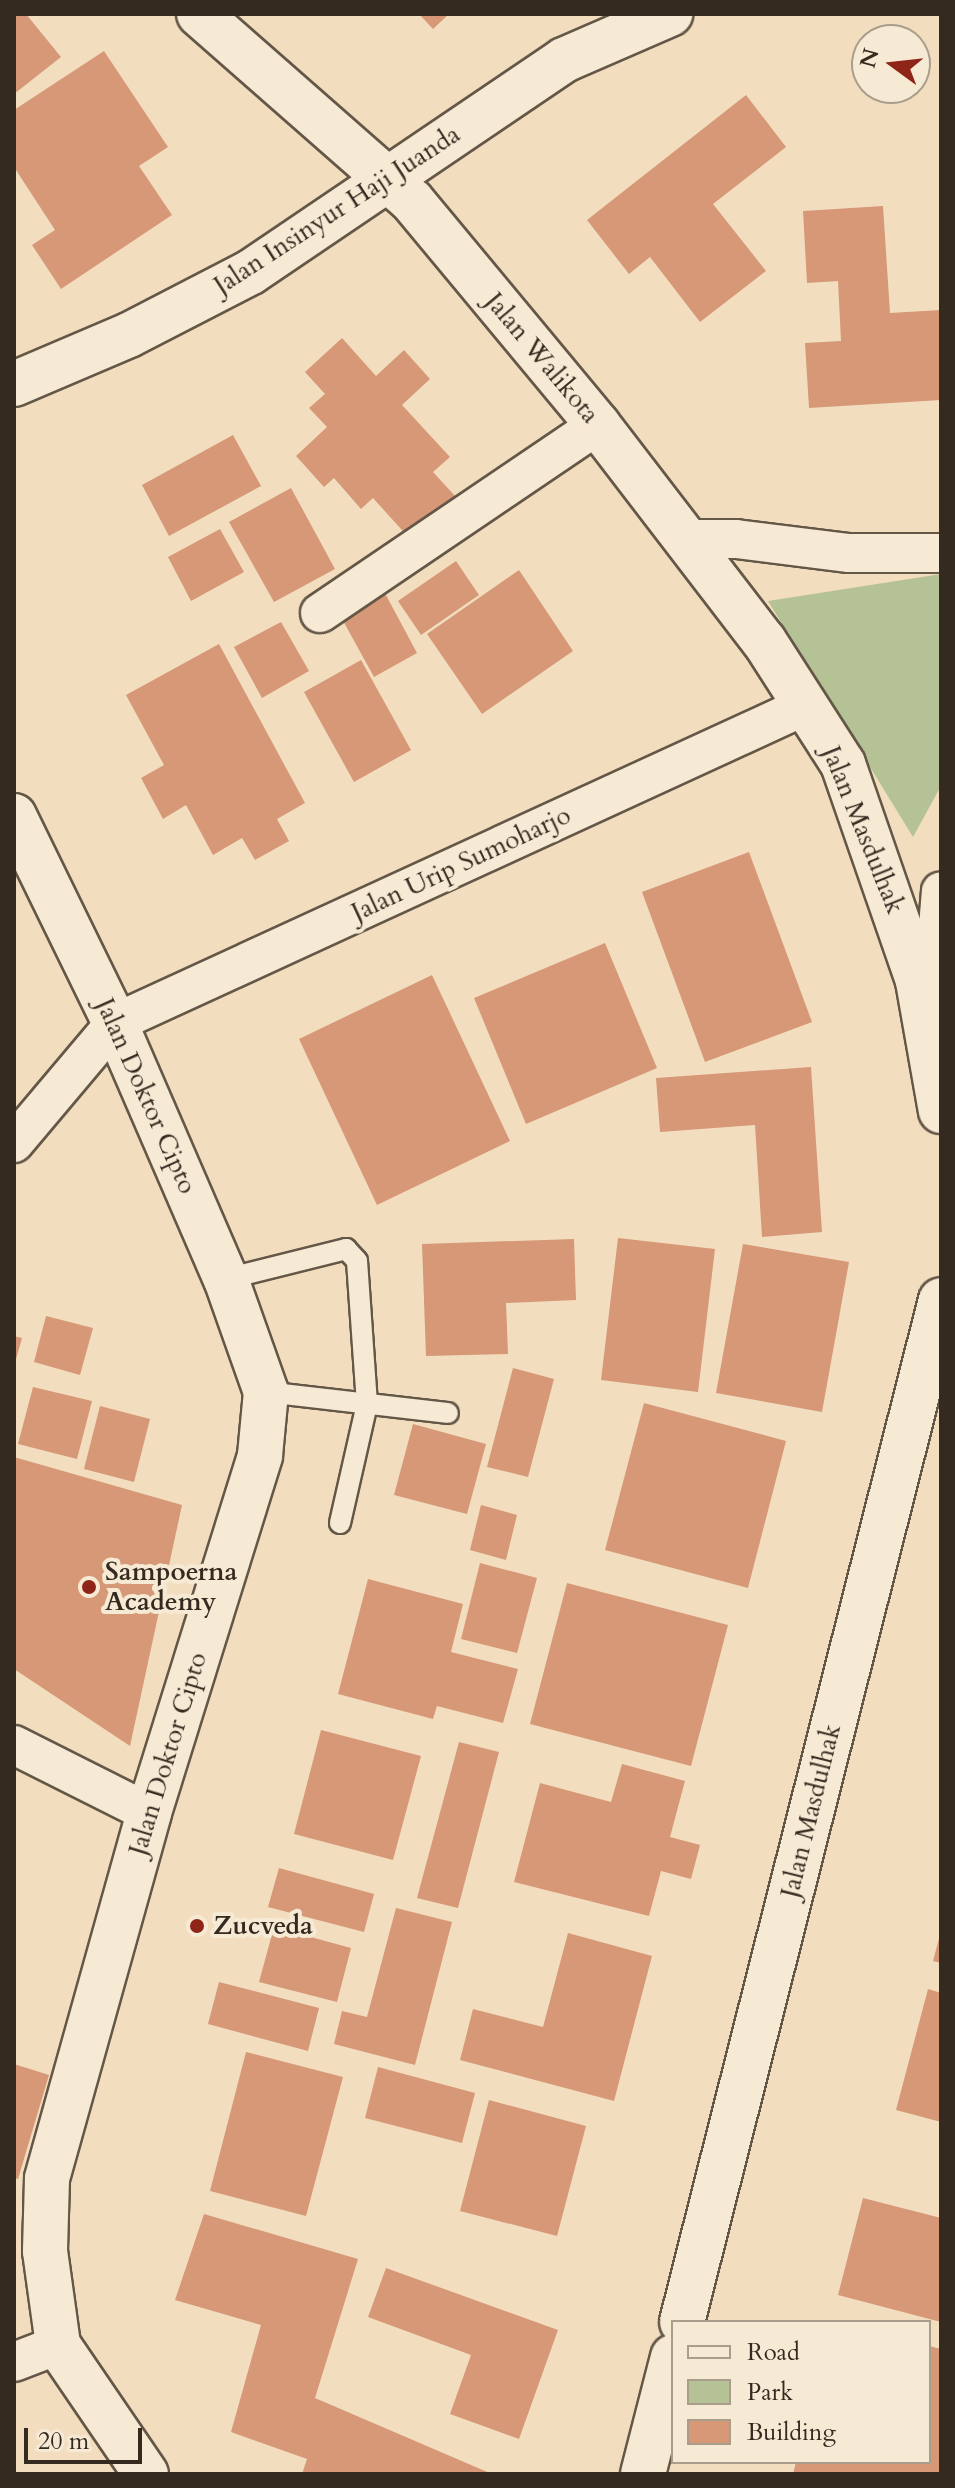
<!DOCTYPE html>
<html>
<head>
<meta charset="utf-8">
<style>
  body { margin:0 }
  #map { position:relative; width:955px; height:2488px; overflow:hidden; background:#f2debf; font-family:Cardo,serif }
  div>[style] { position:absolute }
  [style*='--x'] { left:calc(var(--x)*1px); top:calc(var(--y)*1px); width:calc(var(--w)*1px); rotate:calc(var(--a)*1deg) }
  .green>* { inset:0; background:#b4c296 }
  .building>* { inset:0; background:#d69877 }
  .roads { filter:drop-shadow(2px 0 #645747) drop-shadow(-2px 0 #645747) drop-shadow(0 2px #645747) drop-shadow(0 -2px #645747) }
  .lane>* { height:20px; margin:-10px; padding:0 10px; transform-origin:10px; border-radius:10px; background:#f7ead5 }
  .street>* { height:38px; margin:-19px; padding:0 19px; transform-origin:19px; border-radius:19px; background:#f7ead5 }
  .secondary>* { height:44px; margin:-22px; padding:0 22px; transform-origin:22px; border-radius:22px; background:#f7ead5 }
  .dots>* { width:22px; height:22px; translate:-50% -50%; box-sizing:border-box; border:4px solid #f7ead5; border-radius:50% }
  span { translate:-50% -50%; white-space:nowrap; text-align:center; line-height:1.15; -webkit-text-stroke:8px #f7ead5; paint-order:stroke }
  .street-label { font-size:26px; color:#342a1f }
  .poi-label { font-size:26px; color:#342a1f; font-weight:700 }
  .left { translate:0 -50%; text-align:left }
  .frame { position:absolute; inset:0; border:16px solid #342a1f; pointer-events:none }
  .legend { position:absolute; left:671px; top:2320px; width:260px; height:144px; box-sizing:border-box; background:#f7ead5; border:2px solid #a99d8c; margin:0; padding:10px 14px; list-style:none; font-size:24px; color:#342a1f }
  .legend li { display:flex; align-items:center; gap:16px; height:40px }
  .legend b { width:40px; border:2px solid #a99d8c }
  .north { position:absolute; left:851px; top:24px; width:80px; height:80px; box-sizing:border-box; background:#f7ead5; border:2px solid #a99d8c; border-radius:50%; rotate:285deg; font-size:22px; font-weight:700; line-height:32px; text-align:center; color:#342a1f }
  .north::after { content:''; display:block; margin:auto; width:28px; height:36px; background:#8f2418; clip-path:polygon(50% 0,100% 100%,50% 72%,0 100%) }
  .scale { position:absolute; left:24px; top:2428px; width:118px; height:36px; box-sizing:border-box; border:4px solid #342a1f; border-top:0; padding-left:10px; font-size:24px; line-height:28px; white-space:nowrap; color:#342a1f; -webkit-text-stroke:6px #f7ead5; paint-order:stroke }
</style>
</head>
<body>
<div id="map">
  <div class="green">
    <i style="clip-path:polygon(941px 574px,941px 786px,913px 837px,768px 601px)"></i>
  </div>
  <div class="building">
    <i style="clip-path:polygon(14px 14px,26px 14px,61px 57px,14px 94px)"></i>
    <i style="clip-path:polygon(419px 14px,449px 14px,433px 29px)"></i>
    <i style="clip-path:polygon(104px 51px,168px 147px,139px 166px,172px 215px,61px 289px,32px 245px,55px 230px,14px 167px,14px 110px)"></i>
    <i style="clip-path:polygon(746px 95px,786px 147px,713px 204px,766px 271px,700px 322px,650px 257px,629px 274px,587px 220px)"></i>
    <i style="clip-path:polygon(883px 206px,890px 313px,941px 310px,941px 400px,809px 408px,805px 343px,841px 341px,838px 281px,807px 283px,803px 211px)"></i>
    <i style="clip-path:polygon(342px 338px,376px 376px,404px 350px,430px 379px,402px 405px,450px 457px,433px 472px,456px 497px,410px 539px,373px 498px,361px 509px,334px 478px,324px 487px,296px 456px,327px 427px,309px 408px,325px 394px,305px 372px)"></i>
    <i style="clip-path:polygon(233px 435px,261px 486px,169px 536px,142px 485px)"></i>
    <i style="clip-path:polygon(291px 488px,335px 569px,274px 602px,229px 522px)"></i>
    <i style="clip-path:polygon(220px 529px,244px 572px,191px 601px,168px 557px)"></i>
    <i style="clip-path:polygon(456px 561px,479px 595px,421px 635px,398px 601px)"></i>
    <i style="clip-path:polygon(519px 570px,573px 651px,482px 714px,427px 634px)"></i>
    <i style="clip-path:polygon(380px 584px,417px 653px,374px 677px,336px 608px)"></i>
    <i style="clip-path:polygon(281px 622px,309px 671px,262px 698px,234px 647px)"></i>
    <i style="clip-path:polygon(219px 644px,305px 803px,277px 819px,289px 841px,255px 860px,242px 838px,213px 855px,186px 805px,163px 819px,141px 778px,164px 765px,126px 695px)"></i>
    <i style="clip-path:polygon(361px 660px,411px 750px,354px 782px,304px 692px)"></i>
    <i style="clip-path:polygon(749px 852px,812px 1022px,705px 1062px,642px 892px)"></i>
    <i style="clip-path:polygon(605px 943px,657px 1068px,526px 1124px,474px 998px)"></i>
    <i style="clip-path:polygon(432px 975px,510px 1141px,377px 1205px,299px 1039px)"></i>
    <i style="clip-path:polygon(811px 1067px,822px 1232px,762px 1237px,755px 1125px,660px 1132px,656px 1078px)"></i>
    <i style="clip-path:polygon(618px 1238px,715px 1249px,698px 1392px,601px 1380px)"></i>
    <i style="clip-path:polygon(574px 1239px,576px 1300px,506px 1303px,508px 1354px,426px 1356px,422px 1244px)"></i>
    <i style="clip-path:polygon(743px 1244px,849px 1262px,822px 1412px,716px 1393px)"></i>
    <i style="clip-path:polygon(46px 1316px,93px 1328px,80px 1375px,34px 1362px)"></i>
    <i style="clip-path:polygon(14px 1336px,22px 1338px,15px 1363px,14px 1363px)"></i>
    <i style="clip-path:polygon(513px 1368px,554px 1379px,528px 1477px,487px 1467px)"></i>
    <i style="clip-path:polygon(33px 1387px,92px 1401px,77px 1459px,18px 1444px)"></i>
    <i style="clip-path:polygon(644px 1403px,786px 1441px,748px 1588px,605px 1550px)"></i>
    <i style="clip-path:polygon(100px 1406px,150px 1419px,134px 1482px,84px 1469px)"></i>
    <i style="clip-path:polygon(413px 1424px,486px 1444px,467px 1514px,394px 1495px)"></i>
    <i style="clip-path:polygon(14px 1457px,182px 1505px,130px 1746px,14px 1669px)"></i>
    <i style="clip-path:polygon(481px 1505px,517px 1515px,506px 1560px,470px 1550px)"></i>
    <i style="clip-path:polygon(480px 1563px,537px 1578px,517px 1653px,461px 1639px)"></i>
    <i style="clip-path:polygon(368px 1579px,463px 1604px,451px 1652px,518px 1669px,503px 1723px,437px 1706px,433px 1719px,338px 1694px)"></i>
    <i style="clip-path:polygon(567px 1583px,728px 1625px,691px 1766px,530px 1724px)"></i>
    <i style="clip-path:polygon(321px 1730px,421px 1756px,393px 1860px,294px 1834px)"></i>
    <i style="clip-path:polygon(459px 1742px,499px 1752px,458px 1908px,417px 1898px)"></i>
    <i style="clip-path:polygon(622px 1764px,685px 1781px,670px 1837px,700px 1845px,691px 1879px,661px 1871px,649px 1916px,514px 1882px,540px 1783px,611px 1802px)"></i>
    <i style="clip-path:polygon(279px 1868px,374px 1894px,364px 1932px,268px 1907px)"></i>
    <i style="clip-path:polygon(396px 1908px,452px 1922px,415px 2065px,334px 2044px,342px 2011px,367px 2017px)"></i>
    <i style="clip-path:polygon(274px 1927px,351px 1948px,337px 2002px,259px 1982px)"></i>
    <i style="clip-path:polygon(568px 1933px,652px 1956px,614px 2101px,460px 2060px,473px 2009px,543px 2027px)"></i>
    <i style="clip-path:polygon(940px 1935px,941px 1935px,941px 1963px,933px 1961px)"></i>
    <i style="clip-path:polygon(219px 1982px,319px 2008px,308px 2051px,208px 2024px)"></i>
    <i style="clip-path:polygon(928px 1989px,941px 1993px,941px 2122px,896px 2110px)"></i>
    <i style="clip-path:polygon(246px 2052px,343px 2077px,306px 2216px,210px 2191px)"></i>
    <i style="clip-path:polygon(14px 2064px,49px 2075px,18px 2179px,14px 2178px)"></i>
    <i style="clip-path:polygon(378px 2067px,475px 2093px,462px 2143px,365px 2118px)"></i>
    <i style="clip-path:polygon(489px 2100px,586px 2126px,557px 2236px,460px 2211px)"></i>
    <i style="clip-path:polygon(863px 2198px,941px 2218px,941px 2322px,838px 2295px)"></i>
    <i style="clip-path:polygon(204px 2214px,358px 2259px,315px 2398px,492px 2474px,302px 2474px,307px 2459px,231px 2432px,261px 2325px,175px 2300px)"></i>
    <i style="clip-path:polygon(386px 2268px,558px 2330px,519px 2439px,450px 2414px,471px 2355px,368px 2317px)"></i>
    <i style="clip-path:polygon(929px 2346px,941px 2349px,941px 2474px,793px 2474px,796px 2462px,929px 2462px)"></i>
  </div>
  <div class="roads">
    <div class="lane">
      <i style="--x:226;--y:1279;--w:124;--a:-14"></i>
      <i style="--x:346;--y:1249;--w:16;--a:47"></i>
      <i style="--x:357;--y:1261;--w:143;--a:86"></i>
      <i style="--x:367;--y:1404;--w:122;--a:102.8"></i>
      <i style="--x:266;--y:1392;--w:183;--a:6.6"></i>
    </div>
    <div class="street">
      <i style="--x:690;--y:539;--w:46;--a:0"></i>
      <i style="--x:736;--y:539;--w:114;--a:7.1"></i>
      <i style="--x:849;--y:553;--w:92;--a:0"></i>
      <i style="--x:320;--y:613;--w:336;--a:-34.1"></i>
      <i style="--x:931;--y:1012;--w:121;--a:-85.3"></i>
      <i style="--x:14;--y:1143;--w:157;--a:-49.9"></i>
      <i style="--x:115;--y:1023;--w:762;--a:-24.68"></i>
      <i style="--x:14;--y:1745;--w:151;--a:26.7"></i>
      <i style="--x:14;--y:2362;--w:47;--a:-21.1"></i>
    </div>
    <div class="secondary">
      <i style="--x:199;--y:14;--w:283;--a:41.3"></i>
      <i style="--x:412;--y:201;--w:291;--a:50.3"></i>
      <i style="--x:598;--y:425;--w:272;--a:52.5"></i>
      <i style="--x:764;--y:641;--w:146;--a:57.3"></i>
      <i style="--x:843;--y:764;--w:230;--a:70.9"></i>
      <i style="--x:918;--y:981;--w:132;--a:80"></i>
      <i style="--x:14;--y:384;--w:125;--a:-23.1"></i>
      <i style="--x:129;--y:335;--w:137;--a:-27.3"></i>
      <i style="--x:251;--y:272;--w:378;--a:-34.1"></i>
      <i style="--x:564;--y:60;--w:116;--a:-23.5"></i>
      <i style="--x:14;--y:816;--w:230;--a:64"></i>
      <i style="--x:115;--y:1023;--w:279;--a:66.6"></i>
      <i style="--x:226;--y:1279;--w:120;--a:70.5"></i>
      <i style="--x:266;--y:1392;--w:64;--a:95.4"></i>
      <i style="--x:260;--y:1456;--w:374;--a:107.3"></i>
      <i style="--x:149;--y:1813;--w:380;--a:105.6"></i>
      <i style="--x:47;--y:2179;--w:72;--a:91.6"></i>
      <i style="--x:45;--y:2251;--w:95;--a:82.1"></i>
      <i style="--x:58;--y:2345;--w:156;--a:55.7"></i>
      <i style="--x:682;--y:2322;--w:1054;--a:-75.78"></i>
      <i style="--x:643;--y:2474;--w:121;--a:-75.6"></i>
    </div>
  </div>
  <div class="dots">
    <i style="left:89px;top:1587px;background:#8f2418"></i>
    <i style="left:197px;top:1926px;background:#8f2418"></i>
  </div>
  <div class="street-label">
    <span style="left:337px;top:210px;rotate:-33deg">Jalan Insinyur Haji Juanda</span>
    <span style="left:542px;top:358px;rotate:50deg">Jalan Walikota</span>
    <span style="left:863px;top:830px;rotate:68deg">Jalan Masdulhak</span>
    <span style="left:461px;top:864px;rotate:-25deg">Jalan Urip Sumoharjo</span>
    <span style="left:146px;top:1096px;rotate:66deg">Jalan Doktor Cipto</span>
    <span style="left:168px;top:1754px;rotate:-73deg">Jalan Doktor Cipto</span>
    <span style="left:811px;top:1811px;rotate:-76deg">Jalan Masdulhak</span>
  </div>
  <div class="poi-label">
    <span class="left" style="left:105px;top:1587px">Sampoerna<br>Academy</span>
    <span class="left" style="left:213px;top:1926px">Zucveda</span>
  </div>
  <div class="frame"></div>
  <ul class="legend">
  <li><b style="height:10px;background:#f7ead5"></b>Road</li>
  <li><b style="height:22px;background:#b4c296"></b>Park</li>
  <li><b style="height:22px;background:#d69877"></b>Building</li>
  </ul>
  <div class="north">N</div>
  <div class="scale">20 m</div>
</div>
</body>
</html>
